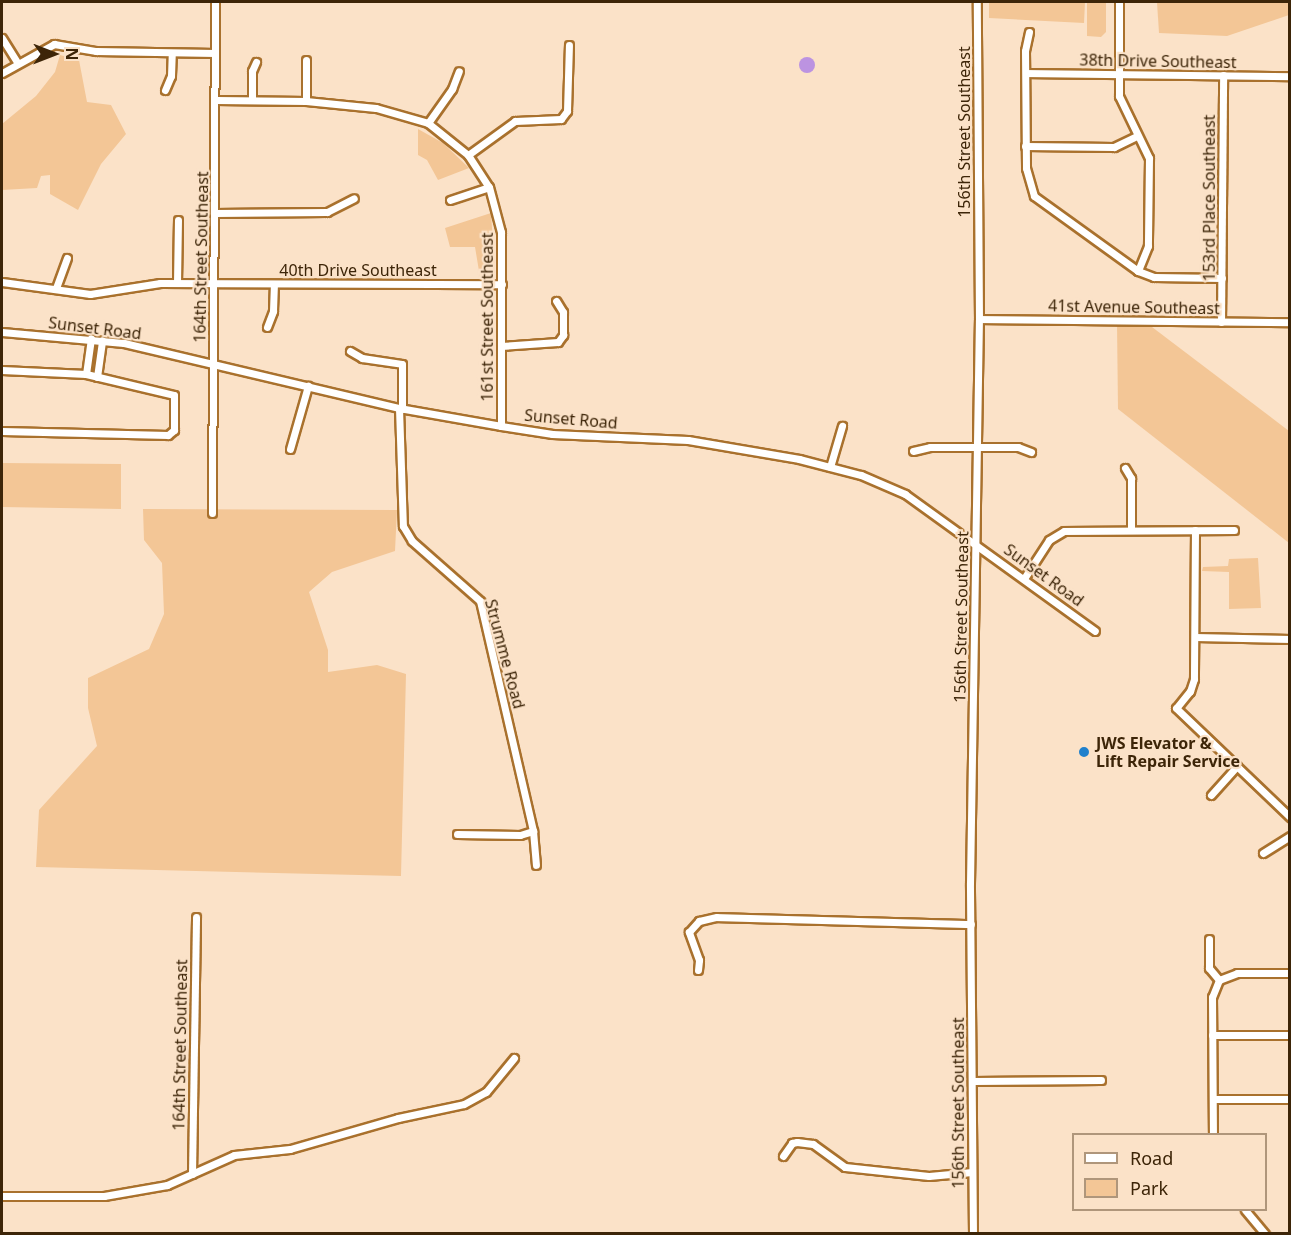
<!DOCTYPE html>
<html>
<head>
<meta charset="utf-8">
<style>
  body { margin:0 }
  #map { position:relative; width:1291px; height:1235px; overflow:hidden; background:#fbe2c8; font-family:"Noto Sans",sans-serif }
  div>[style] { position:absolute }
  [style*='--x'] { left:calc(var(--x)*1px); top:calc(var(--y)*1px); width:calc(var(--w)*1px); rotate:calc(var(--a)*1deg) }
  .green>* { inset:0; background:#f3c696 }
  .water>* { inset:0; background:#bc93e1 }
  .round { border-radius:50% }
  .roads { filter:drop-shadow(2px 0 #a9712d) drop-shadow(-2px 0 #a9712d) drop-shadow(0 2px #a9712d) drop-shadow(0 -2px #a9712d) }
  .minor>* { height:7px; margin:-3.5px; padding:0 3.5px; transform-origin:3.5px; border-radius:3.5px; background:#fff }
  .dots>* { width:16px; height:16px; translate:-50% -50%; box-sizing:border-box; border:3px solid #fbe2c8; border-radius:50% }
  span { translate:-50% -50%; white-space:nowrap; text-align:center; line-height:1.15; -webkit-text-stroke:4.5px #fbe2c8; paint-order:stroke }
  .street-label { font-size:16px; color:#3d2508 }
  .poi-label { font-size:16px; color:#3d2508; font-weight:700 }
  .left { translate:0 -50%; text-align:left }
  .frame { position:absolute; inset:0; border:3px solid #3d2508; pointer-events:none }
  .legend { position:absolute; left:1072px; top:1133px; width:195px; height:78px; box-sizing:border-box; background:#fbe2c8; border:2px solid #af967b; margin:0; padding:8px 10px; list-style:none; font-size:18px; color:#3d2508 }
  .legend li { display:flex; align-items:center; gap:12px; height:30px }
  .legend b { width:30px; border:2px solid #af967b }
  .north { position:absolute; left:24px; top:24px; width:60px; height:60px; -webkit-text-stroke:4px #fbe2c8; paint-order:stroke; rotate:90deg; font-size:16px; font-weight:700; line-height:24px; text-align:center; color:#3d2508 }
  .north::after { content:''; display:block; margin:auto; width:21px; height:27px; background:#3d2508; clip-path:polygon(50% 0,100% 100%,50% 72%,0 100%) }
</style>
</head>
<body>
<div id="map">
  <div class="green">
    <i style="clip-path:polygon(989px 2px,1085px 2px,1084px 23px,989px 18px)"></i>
    <i style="clip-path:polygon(1087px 2px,1106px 2px,1106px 32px,1101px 37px,1087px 36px)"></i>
    <i style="clip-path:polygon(1157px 2px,1289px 2px,1289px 15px,1227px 36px,1159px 33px)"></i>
    <i style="clip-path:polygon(60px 55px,79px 60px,87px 102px,111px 105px,126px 134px,101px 164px,78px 210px,50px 194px,50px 175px,41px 176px,37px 188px,2px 190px,2px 124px,36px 96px,55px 72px)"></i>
    <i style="clip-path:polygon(418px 129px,443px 143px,469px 168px,438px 180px,427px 160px,418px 155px)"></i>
    <i style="clip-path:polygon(491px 213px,495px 273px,480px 277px,475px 247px,450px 247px,445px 228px)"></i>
    <i style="clip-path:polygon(1117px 324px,1152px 327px,1289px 431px,1289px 543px,1118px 409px)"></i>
    <i style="clip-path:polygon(2px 463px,121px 464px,121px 509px,2px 507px)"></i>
    <i style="clip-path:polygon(143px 509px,397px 510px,395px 551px,332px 572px,309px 592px,328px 650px,328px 672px,377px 665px,406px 674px,401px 876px,36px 867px,39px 810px,97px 746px,88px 708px,88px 678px,149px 649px,164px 614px,162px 563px,144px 540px)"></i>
    <i style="clip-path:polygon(1258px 558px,1261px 608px,1229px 609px,1229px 572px,1202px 571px,1203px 567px,1228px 566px,1229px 559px)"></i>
  </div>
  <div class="water">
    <i class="round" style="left:799px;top:57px;width:16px;height:16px"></i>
  </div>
  <div class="roads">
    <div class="minor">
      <i style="--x:1119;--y:2;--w:94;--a:90"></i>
      <i style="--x:1119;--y:96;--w:69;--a:64.2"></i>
      <i style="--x:1149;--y:158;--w:88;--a:90.7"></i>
      <i style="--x:1148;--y:246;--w:27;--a:112"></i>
      <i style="--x:1029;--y:32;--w:19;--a:102"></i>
      <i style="--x:1025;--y:51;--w:117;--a:89.5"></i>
      <i style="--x:1026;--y:168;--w:29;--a:74"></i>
      <i style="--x:1034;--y:196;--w:128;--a:35.8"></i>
      <i style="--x:1138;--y:271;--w:17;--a:21"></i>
      <i style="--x:1154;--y:277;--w:68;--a:0.8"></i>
      <i style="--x:2;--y:38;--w:28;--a:58"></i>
      <i style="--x:306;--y:60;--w:41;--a:90"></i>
      <i style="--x:2;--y:73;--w:60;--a:-29.1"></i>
      <i style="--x:54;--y:44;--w:43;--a:9.5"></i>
      <i style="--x:96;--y:51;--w:119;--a:1"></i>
      <i style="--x:1026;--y:73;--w:264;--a:0.7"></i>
      <i style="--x:165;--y:90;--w:15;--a:-67"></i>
      <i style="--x:171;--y:76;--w:23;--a:-88"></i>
      <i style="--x:216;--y:100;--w:90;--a:0.6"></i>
      <i style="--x:306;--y:101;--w:70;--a:5.7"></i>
      <i style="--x:376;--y:108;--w:54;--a:16.1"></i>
      <i style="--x:428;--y:123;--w:51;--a:38.7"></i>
      <i style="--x:468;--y:155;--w:38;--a:57"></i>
      <i style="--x:489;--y:187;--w:47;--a:75.1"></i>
      <i style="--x:501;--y:232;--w:194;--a:90"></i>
      <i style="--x:252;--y:100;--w:29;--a:-90"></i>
      <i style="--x:252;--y:71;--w:10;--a:-66"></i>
      <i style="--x:428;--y:123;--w:42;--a:-54.8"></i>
      <i style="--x:452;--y:89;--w:19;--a:-69"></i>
      <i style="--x:1025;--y:146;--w:89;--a:0.6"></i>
      <i style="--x:1114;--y:147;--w:25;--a:-26"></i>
      <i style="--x:468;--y:155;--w:58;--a:-35.9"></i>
      <i style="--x:515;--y:121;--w:46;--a:-2.5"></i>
      <i style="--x:561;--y:119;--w:10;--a:-53"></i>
      <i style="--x:567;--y:111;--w:66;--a:-88.3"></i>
      <i style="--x:450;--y:200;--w:41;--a:-18.4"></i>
      <i style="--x:215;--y:213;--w:112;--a:-0.5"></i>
      <i style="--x:327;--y:212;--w:30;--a:-27"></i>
      <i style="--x:2;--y:282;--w:89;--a:7.8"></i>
      <i style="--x:90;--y:294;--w:71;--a:-8.9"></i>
      <i style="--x:160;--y:283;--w:342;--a:0.2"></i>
      <i style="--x:177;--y:283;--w:63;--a:-89.1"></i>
      <i style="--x:56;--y:288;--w:32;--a:-70"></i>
      <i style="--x:979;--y:319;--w:311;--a:0.6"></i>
      <i style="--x:1221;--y:322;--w:247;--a:-89.5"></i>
      <i style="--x:267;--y:327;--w:17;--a:-69"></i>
      <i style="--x:273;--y:311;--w:27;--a:-88"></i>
      <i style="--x:2;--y:332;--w:122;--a:5.2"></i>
      <i style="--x:124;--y:343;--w:283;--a:13.3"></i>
      <i style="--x:399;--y:408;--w:104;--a:10"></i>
      <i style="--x:501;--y:426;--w:52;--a:8.9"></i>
      <i style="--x:552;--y:434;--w:136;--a:2.5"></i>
      <i style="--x:688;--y:440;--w:113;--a:9.7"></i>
      <i style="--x:799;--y:459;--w:64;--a:14.5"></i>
      <i style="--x:861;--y:475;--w:48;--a:23.4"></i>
      <i style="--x:905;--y:494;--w:234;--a:35.8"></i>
      <i style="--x:501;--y:346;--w:57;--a:-4"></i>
      <i style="--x:558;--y:342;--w:9;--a:-54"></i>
      <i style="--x:563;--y:335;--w:23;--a:-90"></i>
      <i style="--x:563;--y:312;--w:13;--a:-122"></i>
      <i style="--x:350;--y:351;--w:14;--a:30"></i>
      <i style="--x:362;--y:358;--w:40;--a:8.5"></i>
      <i style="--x:402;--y:364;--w:45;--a:90"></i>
      <i style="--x:2;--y:370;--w:84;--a:2.7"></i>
      <i style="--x:86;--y:374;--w:90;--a:13.4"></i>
      <i style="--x:174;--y:395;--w:35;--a:90"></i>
      <i style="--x:174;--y:430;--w:8;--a:140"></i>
      <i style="--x:168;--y:435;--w:166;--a:-178.6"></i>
      <i style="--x:86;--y:374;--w:36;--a:-82"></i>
      <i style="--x:97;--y:377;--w:37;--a:-82"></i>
      <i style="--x:399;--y:408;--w:118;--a:88.1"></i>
      <i style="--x:403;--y:526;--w:17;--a:59"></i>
      <i style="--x:412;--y:541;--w:91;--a:41.4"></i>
      <i style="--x:480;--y:601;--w:236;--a:77"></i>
      <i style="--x:533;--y:831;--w:34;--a:85"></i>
      <i style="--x:290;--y:449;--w:66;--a:-74.1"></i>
      <i style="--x:913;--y:451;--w:17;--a:-13"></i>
      <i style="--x:930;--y:447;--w:88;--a:0"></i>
      <i style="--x:1018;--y:447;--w:14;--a:21"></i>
      <i style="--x:830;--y:467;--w:43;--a:-73.7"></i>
      <i style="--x:1125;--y:468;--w:12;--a:59"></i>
      <i style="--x:1131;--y:478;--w:51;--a:90"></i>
      <i style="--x:212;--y:513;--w:511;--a:-89.66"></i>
      <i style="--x:1195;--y:530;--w:149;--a:90.4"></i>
      <i style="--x:1194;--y:679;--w:13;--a:108"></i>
      <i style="--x:1190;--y:691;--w:22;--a:129"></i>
      <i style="--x:1176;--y:708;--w:158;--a:43.7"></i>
      <i style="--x:1025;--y:577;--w:44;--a:-57"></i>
      <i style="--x:1049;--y:540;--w:17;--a:-31"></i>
      <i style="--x:1064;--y:531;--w:170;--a:-0.3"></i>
      <i style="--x:1195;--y:637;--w:95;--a:1.2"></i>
      <i style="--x:1211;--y:795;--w:39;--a:-48"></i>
      <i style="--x:457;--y:834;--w:63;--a:0.9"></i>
      <i style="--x:520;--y:835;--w:14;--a:-17"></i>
      <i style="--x:1263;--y:853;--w:32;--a:-32"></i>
      <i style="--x:1209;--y:939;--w:29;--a:90"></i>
      <i style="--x:1209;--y:968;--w:16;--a:50"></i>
      <i style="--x:1219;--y:980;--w:18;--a:112"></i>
      <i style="--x:1212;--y:997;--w:137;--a:89.6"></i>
      <i style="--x:698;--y:970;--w:10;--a:-84"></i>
      <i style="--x:699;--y:960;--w:30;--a:-110"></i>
      <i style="--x:689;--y:932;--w:15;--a:-48"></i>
      <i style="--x:699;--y:921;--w:18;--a:-13"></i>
      <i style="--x:717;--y:917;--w:254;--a:1.6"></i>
      <i style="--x:1219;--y:980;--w:19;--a:-21"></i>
      <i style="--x:1237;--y:973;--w:53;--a:0"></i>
      <i style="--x:1212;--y:1035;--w:78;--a:0"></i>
      <i style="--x:973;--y:1081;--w:128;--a:-0.4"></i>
      <i style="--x:1213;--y:1099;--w:77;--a:0"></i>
      <i style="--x:783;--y:1156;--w:16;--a:-55"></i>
      <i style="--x:792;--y:1143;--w:5;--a:-11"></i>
      <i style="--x:797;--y:1142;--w:16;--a:7"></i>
      <i style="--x:813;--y:1144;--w:39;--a:36"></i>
      <i style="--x:845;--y:1167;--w:84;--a:6.1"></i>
      <i style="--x:929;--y:1176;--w:43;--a:-5.3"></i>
      <i style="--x:192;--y:1174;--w:257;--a:-89.1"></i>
      <i style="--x:2;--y:1196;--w:102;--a:0"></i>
      <i style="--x:104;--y:1196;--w:64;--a:-9.9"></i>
      <i style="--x:167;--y:1185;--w:73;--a:-24.1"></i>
      <i style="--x:234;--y:1155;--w:56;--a:-6.1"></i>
      <i style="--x:290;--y:1149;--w:112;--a:-16"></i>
      <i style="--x:398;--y:1118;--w:67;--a:-12"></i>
      <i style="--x:464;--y:1104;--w:25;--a:-29"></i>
      <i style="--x:486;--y:1092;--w:44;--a:-50.5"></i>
      <i style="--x:1245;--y:1210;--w:31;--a:50"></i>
      <i style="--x:973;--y:1234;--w:351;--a:-90.5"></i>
      <i style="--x:970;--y:883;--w:564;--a:-89.09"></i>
      <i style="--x:979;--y:319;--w:317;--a:-90.4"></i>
    </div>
  </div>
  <div class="dots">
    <i style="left:1084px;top:752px;background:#2080cc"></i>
  </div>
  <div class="street-label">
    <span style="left:1158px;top:61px;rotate:1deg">38th Drive Southeast</span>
    <span style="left:964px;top:132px;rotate:-90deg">156th Street Southeast</span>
    <span style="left:1209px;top:198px;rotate:-90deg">153rd Place Southeast</span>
    <span style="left:201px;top:257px;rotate:-89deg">164th Street Southeast</span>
    <span style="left:358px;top:270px">40th Drive Southeast</span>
    <span style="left:1134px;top:307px;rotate:1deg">41st Avenue Southeast</span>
    <span style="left:487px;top:317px;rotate:-90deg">161st Street Southeast</span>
    <span style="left:95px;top:328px;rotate:7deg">Sunset Road</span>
    <span style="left:571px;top:419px;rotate:5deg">Sunset Road</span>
    <span style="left:1044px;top:575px;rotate:36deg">Sunset Road</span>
    <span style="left:961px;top:617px;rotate:-89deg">156th Street Southeast</span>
    <span style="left:505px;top:654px;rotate:75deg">Strumme Road</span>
    <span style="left:180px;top:1045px;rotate:-89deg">164th Street Southeast</span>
    <span style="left:958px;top:1103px;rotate:-90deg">156th Street Southeast</span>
  </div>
  <div class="poi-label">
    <span class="left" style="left:1096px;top:752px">JWS Elevator &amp;<br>Lift Repair Service</span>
  </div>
  <div class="frame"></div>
  <ul class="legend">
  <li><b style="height:8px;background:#fff"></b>Road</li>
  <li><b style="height:16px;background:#f3c696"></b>Park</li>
  </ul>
  <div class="north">N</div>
</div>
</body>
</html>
